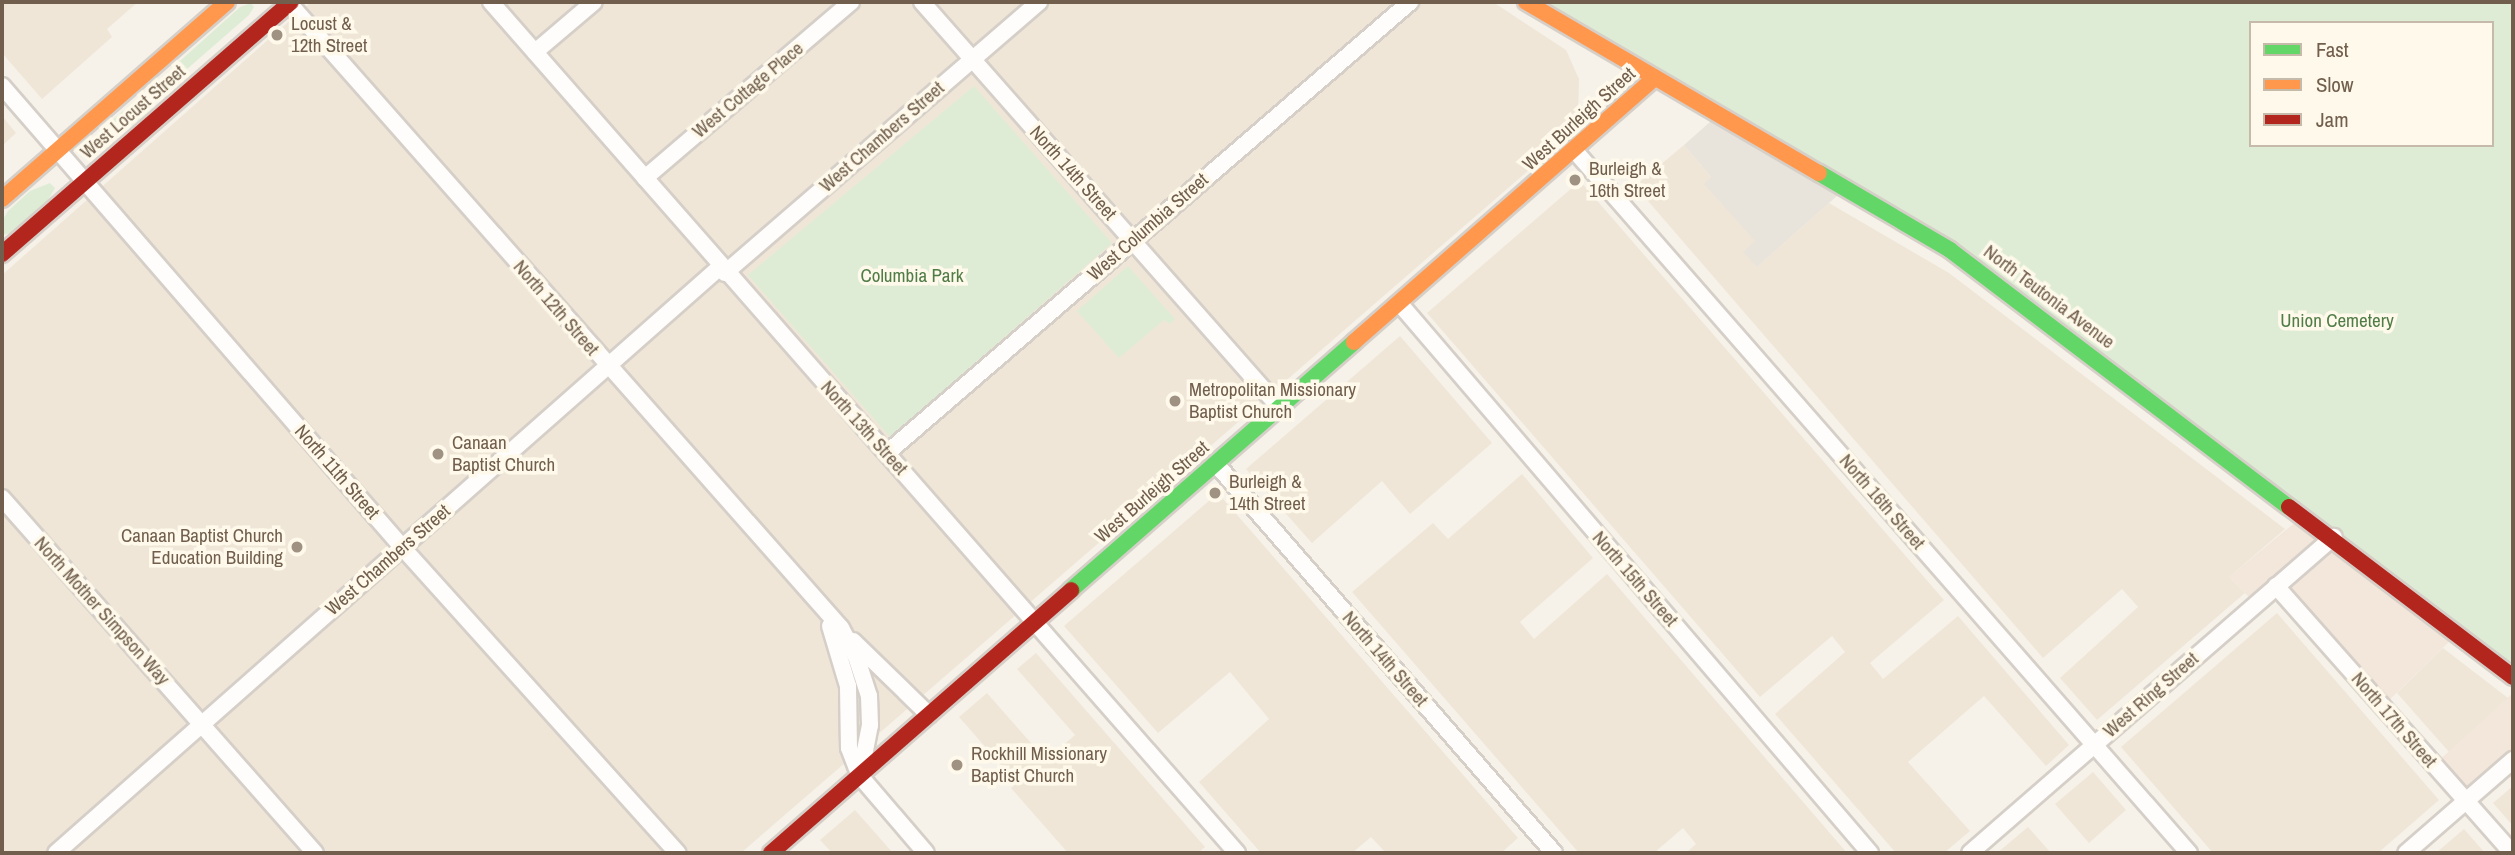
<!DOCTYPE html>
<html>
<head>
<meta charset="utf-8">
<style>
  body { margin:0 }
  #map { position:relative; width:2515px; height:855px; overflow:hidden; background:#f6f2e9; font-family:"Archivo Narrow",sans-serif }
  div>[style] { position:absolute }
  [style*='--x'] { left:calc(var(--x)*1px); top:calc(var(--y)*1px); width:calc(var(--w)*1px); rotate:calc(var(--a)*1deg) }
  .residential>* { inset:0; background:#efe6d7 }
  .commercial>* { inset:0; background:#f3e6da }
  .industrial>* { inset:0; background:#e8e3db }
  .green>* { inset:0; background:#dfecd5 }
  .roads { filter:drop-shadow(2px 0 #d5cfc8) drop-shadow(-2px 0 #d5cfc8) drop-shadow(0 2px #d5cfc8) drop-shadow(0 -2px #d5cfc8) }
  .street>* { height:16px; margin:-8px; padding:0 8px; transform-origin:8px; border-radius:8px; background:#fefdfc }
  .fast>* { height:16px; margin:-8px; padding:0 8px; transform-origin:8px; border-radius:8px; background:#63d668 }
  .slow>* { height:16px; margin:-8px; padding:0 8px; transform-origin:8px; border-radius:8px; background:#ff974d }
  .jam>* { height:16px; margin:-8px; padding:0 8px; transform-origin:8px; border-radius:8px; background:#b3261e }
  .dots>* { width:19px; height:19px; translate:-50% -50%; box-sizing:border-box; border:4px solid #fef9ea; border-radius:50% }
  span { translate:-50% -50%; white-space:nowrap; text-align:center; line-height:1.15; -webkit-text-stroke:7px #fef9ea; paint-order:stroke }
  .poi-label { font-size:19px; color:#715e4c }
  .left { translate:0 -50%; text-align:left }
  .right { translate:-100% -50%; text-align:right }
  .street-label { font-size:19px; color:#715e4c }
  .park-label { font-size:19px; color:#507c47 }
  .frame { position:absolute; inset:0; border:4px solid #715e4c; pointer-events:none }
  .legend { position:absolute; left:2249px; top:21px; width:245px; height:126px; box-sizing:border-box; background:#fef9ea; border:2px solid #c6bbab; margin:0; padding:9px 12px; list-style:none; font-size:21px; color:#715e4c }
  .legend li { display:flex; align-items:center; gap:14px; height:35px }
  .legend b { width:35px; border:2px solid #c6bbab }
</style>
</head>
<body>
<div id="map">
  <div class="residential">
    <i style="clip-path:polygon(2px 2px,138px 2px,107px 29px,112px 37px,42px 99px,2px 53px)"></i>
    <i style="clip-path:polygon(311px 2px,1493px 2px,1566px 50px,1579px 79px,1578px 119px,1552px 150px,741px 853px,2px 853px,2px 275px)"></i>
    <i style="clip-path:polygon(2px 116px,16px 133px,2px 146px)"></i>
    <i style="clip-path:polygon(1684px 145px,1711px 177px,1705px 184px,1756px 241px,1757px 267px,1829px 203px,1949px 273px,2285px 529px,2229px 577px,2245px 593px,2097px 720px,2060px 678px,2138px 607px,2122px 589px,2043px 658px,1635px 186px)"></i>
    <i style="clip-path:polygon(1580px 181px,1944px 600px,1870px 663px,1883px 679px,1958px 616px,2069px 745px,2046px 766px,1984px 696px,1908px 762px,1970px 831px,1944px 853px,1896px 853px,1775px 714px,1845px 652px,1832px 636px,1760px 697px,1427px 313px)"></i>
    <i style="clip-path:polygon(1400px 336px,1492px 443px,1410px 514px,1382px 481px,1312px 543px,1246px 469px)"></i>
    <i style="clip-path:polygon(1522px 474px,1593px 558px,1520px 622px,1534px 639px,1607px 574px,1847px 853px,1686px 853px,1696px 844px,1683px 828px,1654px 853px,1579px 853px,1352px 592px,1433px 523px,1448px 539px)"></i>
    <i style="clip-path:polygon(1218px 493px,1518px 838px,1501px 853px,1386px 853px,1371px 837px,1352px 853px,1261px 853px,1199px 782px,1269px 719px,1230px 672px,1158px 733px,1064px 626px)"></i>
    <i style="clip-path:polygon(2277px 613px,2439px 800px,2378px 853px,2213px 853px,2121px 747px)"></i>
    <i style="clip-path:polygon(2443px 648px,2508px 698px,2449px 752px,2397px 693px)"></i>
    <i style="clip-path:polygon(1036px 653px,1205px 847px,1198px 853px,1068px 853px,1011px 788px,1017px 783px,959px 717px,987px 693px,1046px 760px,1075px 735px,1017px 669px)"></i>
    <i style="clip-path:polygon(2093px 772px,2126px 810px,2089px 843px,2055px 804px)"></i>
    <i style="clip-path:polygon(2513px 786px,2513px 826px,2493px 803px)"></i>
    <i style="clip-path:polygon(855px 810px,893px 853px,832px 853px,820px 840px)"></i>
    <i style="clip-path:polygon(2028px 827px,2051px 853px,1997px 853px)"></i>
    <i style="clip-path:polygon(2464px 829px,2485px 853px,2436px 853px)"></i>
  </div>
  <div class="commercial">
    <i style="clip-path:polygon(2303px 516px,2457px 634px,2382px 707px,2277px 587px,2256px 604px,2229px 577px)"></i>
    <i style="clip-path:polygon(2513px 693px,2513px 760px,2467px 802px,2434px 765px)"></i>
  </div>
  <div class="industrial">
    <i style="clip-path:polygon(1719px 114px,1847px 187px,1757px 267px,1743px 252px,1755px 241px,1704px 184px,1711px 177px,1684px 145px)"></i>
  </div>
  <div class="green">
    <i style="clip-path:polygon(evenodd,1526px 2px,2513px 2px,2513px 677px,2035px 311px,1526px 2px,2251px 23px,2492px 23px,2492px 145px,2251px 145px,2251px 23px)"></i>
    <i style="clip-path:polygon(251px 3px,254px 7px,249px 15px,178px 77px,171px 69px,240px 7px)"></i>
    <i style="clip-path:polygon(974px 86px,1112px 243px,890px 437px,748px 275px)"></i>
    <i style="clip-path:polygon(152px 95px,148px 113px,98px 150px,93px 145px,99px 132px,132px 103px)"></i>
    <i style="clip-path:polygon(50px 183px,55px 188px,47px 202px,11px 233px,2px 235px,2px 221px,8px 211px,30px 191px)"></i>
    <i style="clip-path:polygon(1128px 266px,1175px 319px,1170px 324px,1164px 320px,1119px 358px,1077px 311px)"></i>
  </div>
  <div class="roads">
    <div class="street">
      <i style="--x:288;--y:2;--w:835;--a:48.54"></i>
      <i style="--x:841;--y:628;--w:32;--a:62"></i>
      <i style="--x:856;--y:656;--w:42;--a:72"></i>
      <i style="--x:869;--y:696;--w:29;--a:88"></i>
      <i style="--x:870;--y:725;--w:52;--a:101.1"></i>
      <i style="--x:491;--y:2;--w:1132;--a:48.76"></i>
      <i style="--x:922;--y:2;--w:541;--a:48.6"></i>
      <i style="--x:535;--y:52;--w:77;--a:-40.3"></i>
      <i style="--x:2;--y:86;--w:610;--a:49.05"></i>
      <i style="--x:402;--y:547;--w:412;--a:48"></i>
      <i style="--x:1575;--y:151;--w:933;--a:48.83"></i>
      <i style="--x:645;--y:178;--w:271;--a:-40.5"></i>
      <i style="--x:725;--y:273;--w:415;--a:-40.8"></i>
      <i style="--x:1400;--y:304;--w:723;--a:49.43"></i>
      <i style="--x:887;--y:453;--w:691;--a:-40.77"></i>
      <i style="--x:1216;--y:464;--w:515;--a:49.01"></i>
      <i style="--x:2;--y:498;--w:473;--a:48.6"></i>
      <i style="--x:2276;--y:586;--w:356;--a:48.5"></i>
      <i style="--x:830;--y:626;--w:63;--a:73.3"></i>
      <i style="--x:848;--y:686;--w:62;--a:89.1"></i>
      <i style="--x:849;--y:748;--w:30;--a:69"></i>
      <i style="--x:860;--y:776;--w:101;--a:49.4"></i>
      <i style="--x:853;--y:641;--w:106;--a:44.2"></i>
      <i style="--x:56;--y:853;--w:886;--a:-41.43"></i>
      <i style="--x:1970;--y:853;--w:482;--a:-41"></i>
      <i style="--x:2406;--y:853;--w:142;--a:-41"></i>
    </div>
    <div class="fast">
      <i style="--x:1819;--y:173;--w:152;--a:30.4"></i>
      <i style="--x:1950;--y:250;--w:425;--a:37.2"></i>
      <i style="--x:1071;--y:590;--w:376;--a:-41.2"></i>
    </div>
    <div class="slow">
      <i style="--x:1526;--y:2;--w:339;--a:30.3"></i>
      <i style="--x:2;--y:199;--w:299;--a:-41.2"></i>
      <i style="--x:1354;--y:342;--w:400;--a:-41.3"></i>
    </div>
    <div class="jam">
      <i style="--x:2;--y:254;--w:383;--a:-41.1"></i>
      <i style="--x:2289;--y:507;--w:281;--a:37.2"></i>
      <i style="--x:771;--y:853;--w:399;--a:-41.2"></i>
    </div>
  </div>
  <div class="dots">
    <i style="left:277px;top:35px;background:#a09283"></i>
    <i style="left:1575px;top:180px;background:#a09283"></i>
    <i style="left:1175px;top:401px;background:#a09283"></i>
    <i style="left:438px;top:454px;background:#a09283"></i>
    <i style="left:1215px;top:493px;background:#a09283"></i>
    <i style="left:297px;top:547px;background:#a09283"></i>
    <i style="left:957px;top:765px;background:#a09283"></i>
  </div>
  <div class="poi-label">
    <span class="left" style="left:291px;top:35px">Locust &amp;<br>12th Street</span>
    <span class="left" style="left:1589px;top:180px">Burleigh &amp;<br>16th Street</span>
    <span class="left" style="left:1189px;top:401px">Metropolitan Missionary<br>Baptist Church</span>
    <span class="left" style="left:452px;top:454px">Canaan<br>Baptist Church</span>
    <span class="left" style="left:1229px;top:493px">Burleigh &amp;<br>14th Street</span>
    <span class="right" style="left:283px;top:547px">Canaan Baptist Church<br>Education Building</span>
    <span class="left" style="left:971px;top:765px">Rockhill Missionary<br>Baptist Church</span>
  </div>
  <div class="street-label">
    <span style="left:748px;top:90px;rotate:-40deg">West Cottage Place</span>
    <span style="left:133px;top:112px;rotate:-41deg">West Locust Street</span>
    <span style="left:1579px;top:119px;rotate:-42deg">West Burleigh Street</span>
    <span style="left:882px;top:137px;rotate:-41deg">West Chambers Street</span>
    <span style="left:1073px;top:173px;rotate:48deg">North 14th Street</span>
    <span style="left:1148px;top:227px;rotate:-41deg">West Columbia Street</span>
    <span style="left:2049px;top:297px;rotate:37deg">North Teutonia Avenue</span>
    <span style="left:556px;top:308px;rotate:49deg">North 12th Street</span>
    <span style="left:864px;top:428px;rotate:48deg">North 13th Street</span>
    <span style="left:337px;top:472px;rotate:49deg">North 11th Street</span>
    <span style="left:1152px;top:492px;rotate:-41deg">West Burleigh Street</span>
    <span style="left:1882px;top:502px;rotate:49deg">North 16th Street</span>
    <span style="left:388px;top:560px;rotate:-41deg">West Chambers Street</span>
    <span style="left:1635px;top:579px;rotate:49deg">North 15th Street</span>
    <span style="left:102px;top:611px;rotate:48deg">North Mother Simpson Way</span>
    <span style="left:1385px;top:659px;rotate:49deg">North 14th Street</span>
    <span style="left:2151px;top:695px;rotate:-41deg">West Ring Street</span>
    <span style="left:2394px;top:720px;rotate:49deg">North 17th Street</span>
  </div>
  <div class="park-label">
    <span style="left:912px;top:276px">Columbia Park</span>
    <span style="left:2337px;top:321px">Union Cemetery</span>
  </div>
  <div class="frame"></div>
  <ul class="legend">
  <li><b style="height:9px;background:#63d668"></b>Fast</li>
  <li><b style="height:9px;background:#ff974d"></b>Slow</li>
  <li><b style="height:9px;background:#b3261e"></b>Jam</li>
  </ul>
</div>
</body>
</html>
